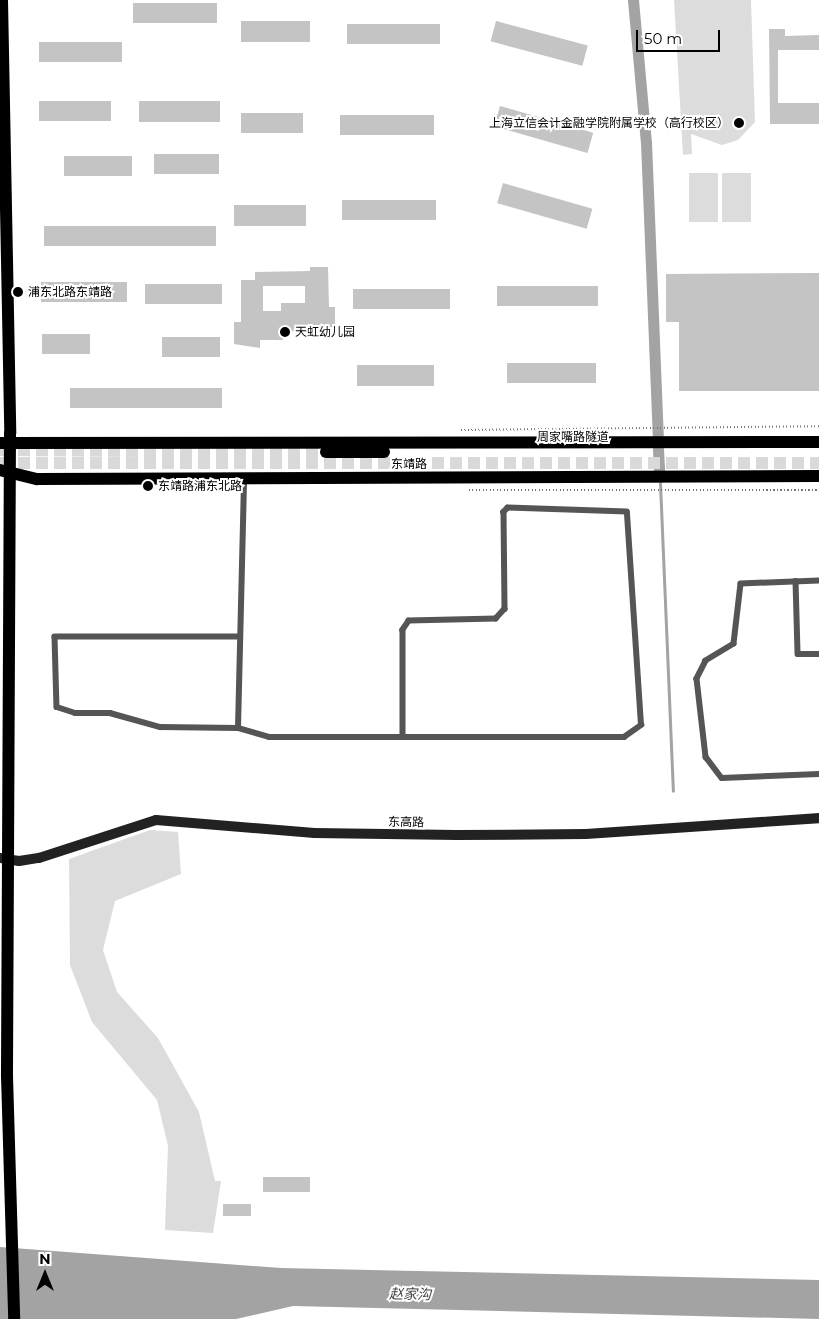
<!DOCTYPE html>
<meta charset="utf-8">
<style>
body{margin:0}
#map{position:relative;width:819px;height:1319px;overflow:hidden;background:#fff;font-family:Montserrat,"Noto Sans SC",sans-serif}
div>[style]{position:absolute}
.green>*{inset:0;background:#dcdcdc;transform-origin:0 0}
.water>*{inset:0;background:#a3a3a3}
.stream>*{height:3px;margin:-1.5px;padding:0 1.5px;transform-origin:1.5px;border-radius:1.5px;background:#a3a3a3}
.canal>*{height:11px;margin:-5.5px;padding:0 5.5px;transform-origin:5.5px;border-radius:5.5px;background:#a3a3a3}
.building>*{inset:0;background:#c4c4c4;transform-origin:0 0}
.primary-tunnel>*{height:12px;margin-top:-6px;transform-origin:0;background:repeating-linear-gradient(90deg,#d9d9d9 0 12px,transparent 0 18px)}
.path>*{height:2px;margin-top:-1px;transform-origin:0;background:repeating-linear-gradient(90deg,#777 0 1px,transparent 0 3.5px)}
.lane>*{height:5.5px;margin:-2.75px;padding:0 2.75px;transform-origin:2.75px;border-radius:2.75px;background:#555}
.secondary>*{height:10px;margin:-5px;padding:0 5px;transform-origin:5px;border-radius:5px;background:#222}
.primary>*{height:12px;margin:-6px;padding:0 6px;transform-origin:6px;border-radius:6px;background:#000}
.dots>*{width:14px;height:14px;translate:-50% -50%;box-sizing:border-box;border:2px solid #fff;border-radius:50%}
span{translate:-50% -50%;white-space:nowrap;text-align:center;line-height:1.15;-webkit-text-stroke:4px #fff;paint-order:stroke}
.poi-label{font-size:12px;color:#000}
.right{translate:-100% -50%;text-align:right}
.left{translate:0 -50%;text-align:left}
.street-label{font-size:12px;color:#000}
.water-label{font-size:14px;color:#444;font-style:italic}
.north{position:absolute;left:20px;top:1249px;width:50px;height:50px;-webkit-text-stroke:4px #fff;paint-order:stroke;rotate:0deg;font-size:14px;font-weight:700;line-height:20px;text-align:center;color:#000}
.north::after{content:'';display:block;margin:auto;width:18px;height:22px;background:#000;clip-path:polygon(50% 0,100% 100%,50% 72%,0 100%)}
.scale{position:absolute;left:636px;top:30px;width:84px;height:22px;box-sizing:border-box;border:2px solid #000;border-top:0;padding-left:6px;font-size:15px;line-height:18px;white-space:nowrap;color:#000;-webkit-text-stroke:4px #fff;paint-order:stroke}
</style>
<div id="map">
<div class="green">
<div style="clip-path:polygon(674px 0,751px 0,755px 122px,738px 140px,722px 145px,691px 134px,692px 154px,683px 155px)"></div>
<div style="left:689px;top:173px;width:29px;height:49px"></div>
<div style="left:722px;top:173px;width:29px;height:49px"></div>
<div style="clip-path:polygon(150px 830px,178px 832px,181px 874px,115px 901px,103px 950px,117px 992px,158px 1038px,199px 1112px,215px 1181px,221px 1181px,213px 1233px,165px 1230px,168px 1146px,157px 1100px,92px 1022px,70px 965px,69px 859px)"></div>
</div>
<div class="water">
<div style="clip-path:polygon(0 1247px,281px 1268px,819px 1280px,819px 1319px,293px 1306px,236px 1319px,0 1319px)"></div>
</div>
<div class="stream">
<div style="left:660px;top:483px;width:308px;rotate:87.6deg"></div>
</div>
<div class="canal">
<div style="left:633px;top:0;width:143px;rotate:84.8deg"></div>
<div style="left:646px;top:142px;width:294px;rotate:87.7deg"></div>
<div style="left:658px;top:449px;width:21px;rotate:87deg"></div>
</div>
<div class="building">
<div style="left:133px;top:3px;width:84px;height:20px"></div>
<div style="left:241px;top:21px;width:69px;height:21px"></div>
<div style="left:496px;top:21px;width:95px;height:21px;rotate:15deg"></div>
<div style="left:347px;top:24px;width:93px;height:20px"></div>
<div style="clip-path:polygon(769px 29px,785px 29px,785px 36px,819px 35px,819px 50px,778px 50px,778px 103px,819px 103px,819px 124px,770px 124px)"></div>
<div style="left:39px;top:42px;width:83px;height:20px"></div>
<div style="left:39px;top:101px;width:72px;height:20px"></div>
<div style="left:220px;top:101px;width:21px;height:81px;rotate:90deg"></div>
<div style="left:500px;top:106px;width:97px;height:21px;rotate:16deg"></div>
<div style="left:241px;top:113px;width:62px;height:20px"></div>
<div style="left:340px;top:115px;width:94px;height:20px"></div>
<div style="left:154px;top:154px;width:65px;height:20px"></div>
<div style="left:64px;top:156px;width:68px;height:20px"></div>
<div style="left:503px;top:183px;width:93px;height:21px;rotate:16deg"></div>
<div style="left:342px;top:200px;width:94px;height:20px"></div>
<div style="left:306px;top:205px;width:21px;height:72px;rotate:90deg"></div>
<div style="left:216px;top:226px;width:20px;height:172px;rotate:90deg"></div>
<div style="clip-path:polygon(evenodd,310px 267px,328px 267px,329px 307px,335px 307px,335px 328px,283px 332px,283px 340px,260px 340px,260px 348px,234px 344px,234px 322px,241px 322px,241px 280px,255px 280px,255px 272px,310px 271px,310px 267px,263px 286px,305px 286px,305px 303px,281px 303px,281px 311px,263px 311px,263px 286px)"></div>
<div style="clip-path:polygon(819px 273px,819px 391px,679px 391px,679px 322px,666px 322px,666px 274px)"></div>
<div style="left:41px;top:282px;width:86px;height:20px"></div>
<div style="left:145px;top:284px;width:77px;height:20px"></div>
<div style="left:497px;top:286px;width:101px;height:20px"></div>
<div style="left:353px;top:289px;width:97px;height:20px"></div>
<div style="left:42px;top:334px;width:48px;height:20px"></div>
<div style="left:162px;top:337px;width:58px;height:20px"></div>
<div style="left:596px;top:363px;width:20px;height:89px;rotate:90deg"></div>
<div style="left:434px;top:365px;width:21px;height:77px;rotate:90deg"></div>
<div style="left:70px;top:388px;width:152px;height:20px"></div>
<div style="left:263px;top:1177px;width:47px;height:15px"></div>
<div style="left:223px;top:1204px;width:28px;height:12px"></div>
</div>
<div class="primary-tunnel">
<div style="left:0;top:450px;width:326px;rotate:0.4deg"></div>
<div style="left:0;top:463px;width:819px"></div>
</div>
<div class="path">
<div style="left:461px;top:430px;width:358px;rotate:-0.6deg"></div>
<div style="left:469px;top:490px;width:350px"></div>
</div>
<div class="lane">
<div style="left:796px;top:581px;width:73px;rotate:88.4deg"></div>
<div style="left:798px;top:654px;width:21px"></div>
<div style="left:819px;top:581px;width:78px;rotate:177.8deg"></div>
<div style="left:741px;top:584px;width:60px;rotate:96.7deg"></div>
<div style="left:734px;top:644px;width:33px;rotate:149deg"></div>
<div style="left:706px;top:661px;width:20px;rotate:117deg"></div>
<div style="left:697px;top:679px;width:79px;rotate:83.4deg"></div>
<div style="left:706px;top:757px;width:26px;rotate:53deg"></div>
<div style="left:722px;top:778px;width:97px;rotate:-2.4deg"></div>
<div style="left:240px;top:637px;width:185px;rotate:180deg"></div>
<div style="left:55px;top:637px;width:70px;rotate:88.4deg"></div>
<div style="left:57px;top:707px;width:19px;rotate:18deg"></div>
<div style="left:75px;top:713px;width:35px"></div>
<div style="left:110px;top:713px;width:52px;rotate:15.6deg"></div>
<div style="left:160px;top:727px;width:78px;rotate:0.7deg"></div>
<div style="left:238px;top:728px;width:32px;rotate:16deg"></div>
<div style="left:269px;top:737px;width:355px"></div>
<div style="left:624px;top:737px;width:21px;rotate:-35deg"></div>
<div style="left:641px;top:725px;width:213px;rotate:-93.8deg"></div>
<div style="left:627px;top:512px;width:119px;rotate:-178.1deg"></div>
<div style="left:508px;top:508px;width:6px;rotate:135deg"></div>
<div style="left:504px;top:512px;width:97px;rotate:89.4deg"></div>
<div style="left:505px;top:609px;width:13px;rotate:132deg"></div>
<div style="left:496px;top:619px;width:87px;rotate:178.7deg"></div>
<div style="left:409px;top:621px;width:11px;rotate:124deg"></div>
<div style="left:403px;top:630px;width:107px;rotate:90deg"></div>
<div style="left:238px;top:728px;width:250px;rotate:-88.6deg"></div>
</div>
<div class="secondary">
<div style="left:0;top:858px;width:19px;rotate:9deg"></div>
<div style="left:19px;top:861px;width:20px;rotate:-9deg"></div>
<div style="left:39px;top:858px;width:123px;rotate:-18deg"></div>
<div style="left:156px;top:820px;width:159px;rotate:4.7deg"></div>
<div style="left:314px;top:833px;width:143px;rotate:0.8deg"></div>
<div style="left:457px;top:835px;width:129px;rotate:-0.4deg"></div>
<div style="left:586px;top:834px;width:234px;rotate:-3.9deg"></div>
</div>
<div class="primary">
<div style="left:2px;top:0;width:433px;rotate:88.9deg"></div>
<div style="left:10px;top:433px;width:643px;rotate:90.27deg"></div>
<div style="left:7px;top:1076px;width:243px;rotate:88.3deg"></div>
<div style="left:0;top:443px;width:819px;rotate:-0.07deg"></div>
<div style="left:326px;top:452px;width:58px"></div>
<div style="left:0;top:470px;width:38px;rotate:14deg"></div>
<div style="left:37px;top:479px;width:782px;rotate:-0.22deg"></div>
</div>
<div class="dots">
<div style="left:739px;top:123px;background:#000"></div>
<div style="left:18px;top:292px;background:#000"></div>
<div style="left:285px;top:332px;background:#000"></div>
<div style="left:148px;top:486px;background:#000"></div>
</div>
<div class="poi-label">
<span class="right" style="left:729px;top:123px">上海立信会计金融学院附属学校（高行校区）</span>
<span class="left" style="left:28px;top:292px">浦东北路东靖路</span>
<span class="left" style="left:295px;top:332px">天虹幼儿园</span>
<span class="left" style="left:158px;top:486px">东靖路浦东北路</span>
</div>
<div class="street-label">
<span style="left:573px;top:437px">周家嘴路隧道</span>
<span style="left:409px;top:464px">东靖路</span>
<span style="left:406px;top:822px;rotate:1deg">东高路</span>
</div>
<div class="water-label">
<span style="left:410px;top:1294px;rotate:1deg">赵家沟</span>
</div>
<div class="north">N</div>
<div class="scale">50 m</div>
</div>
